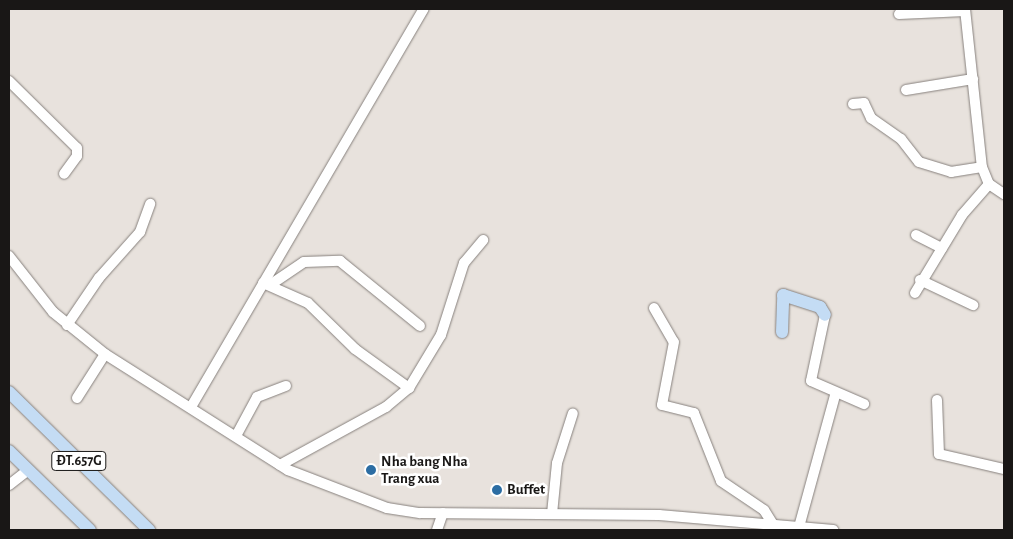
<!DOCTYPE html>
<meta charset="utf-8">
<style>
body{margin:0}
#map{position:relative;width:1013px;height:539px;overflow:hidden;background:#e8e2dd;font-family:"Alegreya Sans",sans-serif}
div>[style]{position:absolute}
.roads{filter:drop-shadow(0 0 1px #87817d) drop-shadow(0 0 1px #87817d)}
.minor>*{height:10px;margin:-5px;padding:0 5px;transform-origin:5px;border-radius:5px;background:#fff}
.major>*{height:12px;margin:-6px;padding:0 6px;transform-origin:6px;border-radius:6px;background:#c4dcf4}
.dots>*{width:14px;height:14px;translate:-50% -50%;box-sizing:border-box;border:2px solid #fff;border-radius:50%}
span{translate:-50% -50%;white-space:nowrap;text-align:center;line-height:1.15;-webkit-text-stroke:5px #fff;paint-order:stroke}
.shield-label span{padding:1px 4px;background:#fff;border:1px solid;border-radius:4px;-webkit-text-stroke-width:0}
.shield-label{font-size:14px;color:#191716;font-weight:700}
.poi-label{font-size:15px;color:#191716;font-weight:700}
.left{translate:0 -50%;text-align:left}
.frame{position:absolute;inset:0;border:10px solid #191716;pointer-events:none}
</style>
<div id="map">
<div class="roads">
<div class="minor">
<div style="left:965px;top:9px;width:159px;rotate:83.9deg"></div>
<div style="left:982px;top:167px;width:18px;rotate:68deg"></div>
<div style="left:989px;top:184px;width:18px;rotate:34deg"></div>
<div style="left:899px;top:14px;width:66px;rotate:-2.6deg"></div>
<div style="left:9px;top:81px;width:95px;rotate:44.6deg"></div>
<div style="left:77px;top:148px;width:8px;rotate:90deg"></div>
<div style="left:77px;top:156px;width:22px;rotate:126deg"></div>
<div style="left:906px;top:90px;width:68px;rotate:-9.3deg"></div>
<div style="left:853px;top:104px;width:11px;rotate:-5deg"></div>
<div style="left:864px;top:103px;width:17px;rotate:65deg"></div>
<div style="left:871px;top:118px;width:37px;rotate:35deg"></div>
<div style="left:901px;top:139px;width:29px;rotate:52deg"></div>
<div style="left:919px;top:162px;width:34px;rotate:17deg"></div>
<div style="left:951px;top:172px;width:31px;rotate:-9deg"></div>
<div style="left:916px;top:235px;width:29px;rotate:27deg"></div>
<div style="left:9px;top:256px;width:71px;rotate:51.8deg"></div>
<div style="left:53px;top:312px;width:67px;rotate:38.9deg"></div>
<div style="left:105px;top:354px;width:217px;rotate:32.4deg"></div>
<div style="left:288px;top:470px;width:106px;rotate:21deg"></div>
<div style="left:387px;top:508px;width:33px;rotate:9deg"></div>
<div style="left:420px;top:513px;width:239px;rotate:0.5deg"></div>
<div style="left:659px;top:515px;width:175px;rotate:4.9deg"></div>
<div style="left:920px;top:280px;width:59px;rotate:25.3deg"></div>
<div style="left:263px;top:283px;width:49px;rotate:24deg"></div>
<div style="left:308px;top:303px;width:66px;rotate:44.4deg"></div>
<div style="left:355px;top:349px;width:67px;rotate:35.8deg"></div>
<div style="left:270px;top:285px;width:41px;rotate:-34.1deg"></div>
<div style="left:304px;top:262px;width:36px;rotate:-2deg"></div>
<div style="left:340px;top:261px;width:103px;rotate:39.1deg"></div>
<div style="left:915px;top:293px;width:91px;rotate:-58.9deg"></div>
<div style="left:962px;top:215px;width:41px;rotate:-48.9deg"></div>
<div style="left:654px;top:308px;width:39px;rotate:60deg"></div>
<div style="left:674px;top:342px;width:64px;rotate:100.8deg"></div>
<div style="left:662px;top:405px;width:33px;rotate:14deg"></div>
<div style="left:694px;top:413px;width:73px;rotate:68.3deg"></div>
<div style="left:721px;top:481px;width:52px;rotate:34deg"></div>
<div style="left:764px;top:510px;width:22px;rotate:58deg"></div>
<div style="left:825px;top:315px;width:67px;rotate:102deg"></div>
<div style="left:811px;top:381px;width:58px;rotate:23.5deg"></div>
<div style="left:67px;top:325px;width:57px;rotate:-55.8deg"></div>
<div style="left:99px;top:278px;width:62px;rotate:-48.3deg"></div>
<div style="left:140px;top:232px;width:30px;rotate:-70deg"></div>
<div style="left:77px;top:398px;width:52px;rotate:-57.5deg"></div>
<div style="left:937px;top:400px;width:54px;rotate:87.9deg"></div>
<div style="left:939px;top:454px;width:67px;rotate:13deg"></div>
<div style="left:191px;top:407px;width:461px;rotate:-59.7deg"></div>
<div style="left:236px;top:436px;width:44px;rotate:-61.7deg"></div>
<div style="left:257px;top:397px;width:31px;rotate:-21deg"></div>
<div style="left:280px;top:465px;width:121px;rotate:-28.7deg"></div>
<div style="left:386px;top:407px;width:30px;rotate:-40deg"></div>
<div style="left:409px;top:388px;width:62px;rotate:-58.9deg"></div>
<div style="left:441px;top:335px;width:76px;rotate:-72.3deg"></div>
<div style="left:464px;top:263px;width:30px;rotate:-50deg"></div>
<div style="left:9px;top:485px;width:24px;rotate:-38deg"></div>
<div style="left:552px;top:514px;width:51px;rotate:-84.4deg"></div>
<div style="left:557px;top:463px;width:52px;rotate:-72.3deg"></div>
<div style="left:799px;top:527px;width:137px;rotate:-74.7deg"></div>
<div style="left:437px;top:530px;width:18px;rotate:-71deg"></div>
</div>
<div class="major">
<div style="left:782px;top:332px;width:37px;rotate:-88deg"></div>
<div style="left:783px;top:295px;width:39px;rotate:18deg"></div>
<div style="left:820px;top:307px;width:9px;rotate:58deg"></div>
<div style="left:9px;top:392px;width:197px;rotate:44.6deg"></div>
<div style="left:9px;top:451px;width:113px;rotate:44.3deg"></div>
</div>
</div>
<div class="dots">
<div style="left:371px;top:470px;background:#2c6da3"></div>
<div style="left:497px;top:490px;background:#2c6da3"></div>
</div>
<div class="shield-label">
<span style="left:79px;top:461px">ĐT.657G</span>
</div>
<div class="poi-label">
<span class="left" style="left:381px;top:470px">Nha bang Nha<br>Trang xua</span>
<span class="left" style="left:507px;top:490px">Buffet</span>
</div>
<div class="frame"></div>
</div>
